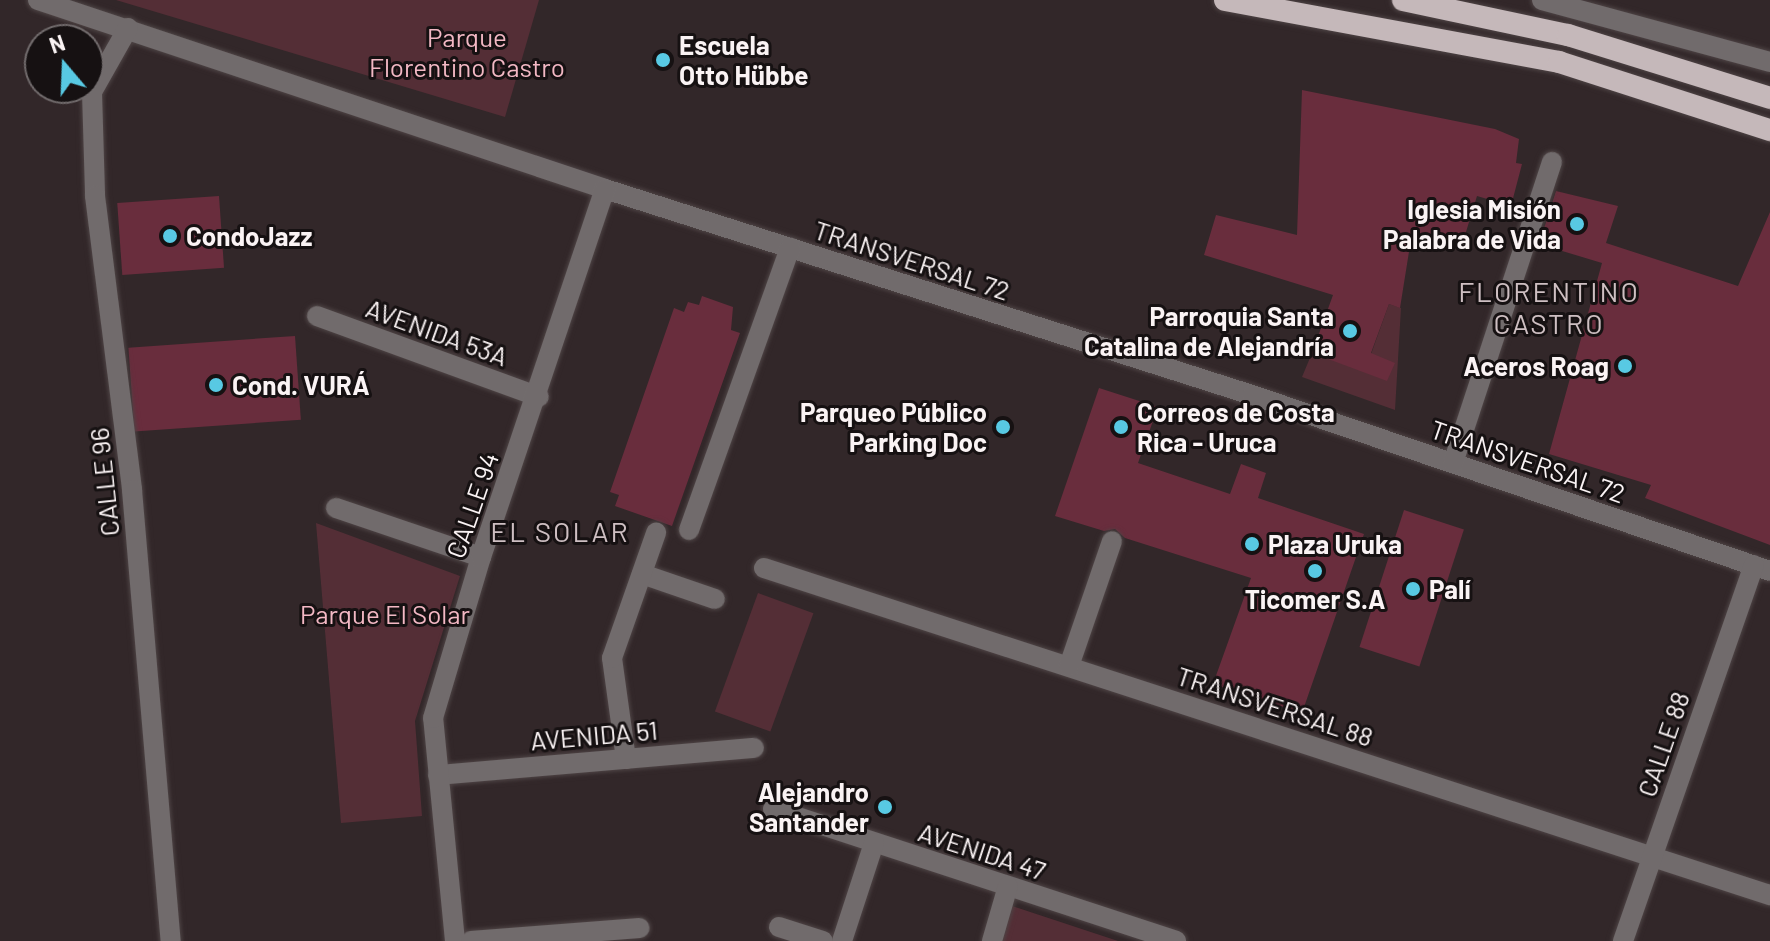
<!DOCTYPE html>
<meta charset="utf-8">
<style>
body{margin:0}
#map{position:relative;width:1770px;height:941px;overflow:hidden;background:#322729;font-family:Barlow,sans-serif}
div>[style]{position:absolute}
.green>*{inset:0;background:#542e36;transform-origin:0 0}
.building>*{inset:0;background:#692d3d;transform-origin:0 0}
.roads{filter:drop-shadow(0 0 2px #4e4445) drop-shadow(0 0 2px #4e4445)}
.minor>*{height:20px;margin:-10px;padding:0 10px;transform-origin:10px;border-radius:10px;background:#716b6c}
.trunk>*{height:22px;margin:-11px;padding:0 11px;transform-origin:11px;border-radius:11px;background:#c5b8ba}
.dots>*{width:22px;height:22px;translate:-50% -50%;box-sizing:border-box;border:4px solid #161112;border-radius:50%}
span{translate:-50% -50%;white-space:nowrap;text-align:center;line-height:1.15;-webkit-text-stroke:6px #161112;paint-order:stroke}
.park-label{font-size:26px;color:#f3b8c4}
.poi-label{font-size:26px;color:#faf3f4;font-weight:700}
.left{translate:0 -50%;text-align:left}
.right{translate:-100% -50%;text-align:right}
.street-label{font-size:26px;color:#faf3f4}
.neighbourhood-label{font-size:28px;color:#cebfc2;letter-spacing:2px}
.north{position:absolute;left:24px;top:24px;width:80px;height:80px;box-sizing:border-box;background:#161112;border:2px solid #716b6c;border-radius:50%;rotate:341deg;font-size:22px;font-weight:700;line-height:32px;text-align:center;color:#faf3f4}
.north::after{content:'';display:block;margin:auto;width:28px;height:36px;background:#58c9e3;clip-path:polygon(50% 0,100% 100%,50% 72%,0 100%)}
</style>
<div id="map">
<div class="green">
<div style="clip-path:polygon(116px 0,539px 0,505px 117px)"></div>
<div style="clip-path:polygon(1389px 304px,1401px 308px,1395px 410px,1302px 377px,1312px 353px,1365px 371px)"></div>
<div style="clip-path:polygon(316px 523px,460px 576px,415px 721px,422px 816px,341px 823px)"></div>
<div style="left:758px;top:593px;width:59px;height:126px;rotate:20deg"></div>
<div style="clip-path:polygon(1012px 906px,1118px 941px,1000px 941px)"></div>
</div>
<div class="building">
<div style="clip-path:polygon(1302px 90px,1495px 129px,1519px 139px,1516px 163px,1522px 164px,1511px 206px,1477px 196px,1462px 245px,1412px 233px,1400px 308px,1389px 304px,1371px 353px,1395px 363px,1387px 381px,1312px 353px,1333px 295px,1204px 255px,1216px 215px,1297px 235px)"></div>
<div style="clip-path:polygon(1556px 191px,1618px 206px,1606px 243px,1738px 286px,1770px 212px,1770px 545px,1645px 498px,1651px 485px,1549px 454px,1602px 263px,1539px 244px)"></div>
<div style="left:219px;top:196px;width:72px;height:102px;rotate:86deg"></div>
<div style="clip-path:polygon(702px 296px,733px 307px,731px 330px,740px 333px,672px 526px,615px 506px,619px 495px,610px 492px,674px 308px,684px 312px,688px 302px,699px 305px)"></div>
<div style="left:295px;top:336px;width:84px;height:167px;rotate:86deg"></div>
<div style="clip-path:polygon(1099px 388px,1158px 407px,1138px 463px,1230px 494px,1241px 464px,1266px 473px,1258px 498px,1364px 534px,1302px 713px,1213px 684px,1251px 578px,1125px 538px,1115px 529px,1104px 531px,1055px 516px)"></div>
<div style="left:1404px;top:510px;width:63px;height:144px;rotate:18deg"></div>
</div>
<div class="roads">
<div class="minor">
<div style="left:38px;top:0;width:598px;rotate:18.43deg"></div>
<div style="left:605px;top:189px;width:679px;rotate:17.66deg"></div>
<div style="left:1252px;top:395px;width:547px;rotate:18.77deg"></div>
<div style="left:1542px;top:0;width:236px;rotate:15.2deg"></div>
<div style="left:128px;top:28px;width:73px;rotate:119.4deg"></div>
<div style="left:92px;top:92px;width:104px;rotate:88.3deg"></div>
<div style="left:95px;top:196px;width:296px;rotate:82.8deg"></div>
<div style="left:132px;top:490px;width:453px;rotate:85.1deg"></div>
<div style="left:317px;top:316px;width:236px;rotate:20deg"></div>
<div style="left:1453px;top:463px;width:317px;rotate:-71.8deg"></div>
<div style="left:336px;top:508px;width:153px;rotate:18.7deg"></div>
<div style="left:689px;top:530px;width:300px;rotate:-70.3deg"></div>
<div style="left:764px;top:568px;width:1058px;rotate:18.01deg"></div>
<div style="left:642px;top:574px;width:77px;rotate:18.9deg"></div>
<div style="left:1069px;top:666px;width:132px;rotate:-71deg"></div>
<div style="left:626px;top:759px;width:102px;rotate:-97.9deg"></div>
<div style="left:612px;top:658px;width:133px;rotate:-70.6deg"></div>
<div style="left:438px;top:775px;width:317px;rotate:-4.9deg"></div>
<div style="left:773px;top:809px;width:424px;rotate:18.1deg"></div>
<div style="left:779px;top:927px;width:46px;rotate:17.7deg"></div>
<div style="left:455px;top:941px;width:224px;rotate:-95.6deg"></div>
<div style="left:433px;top:718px;width:168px;rotate:-73.4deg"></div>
<div style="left:481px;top:557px;width:388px;rotate:-71.4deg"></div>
<div style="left:471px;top:941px;width:169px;rotate:-4.4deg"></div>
<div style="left:842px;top:941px;width:103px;rotate:-71.9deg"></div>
<div style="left:992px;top:941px;width:57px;rotate:-73.8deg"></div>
<div style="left:1623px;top:941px;width:398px;rotate:-70.8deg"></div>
</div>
<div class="trunk">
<div style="left:1225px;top:0;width:340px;rotate:10.5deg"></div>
<div style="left:1559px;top:62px;width:222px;rotate:17.9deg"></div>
<div style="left:1403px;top:0;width:169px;rotate:12deg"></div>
<div style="left:1568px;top:35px;width:212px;rotate:17.3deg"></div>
</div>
</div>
<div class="dots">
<div style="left:663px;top:60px;background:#58c9e3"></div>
<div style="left:1577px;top:224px;background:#58c9e3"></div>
<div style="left:170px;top:236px;background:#58c9e3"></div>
<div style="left:1350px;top:331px;background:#58c9e3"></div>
<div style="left:1625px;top:366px;background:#58c9e3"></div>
<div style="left:216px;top:385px;background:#58c9e3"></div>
<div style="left:1003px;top:427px;background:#58c9e3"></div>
<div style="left:1121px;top:427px;background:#58c9e3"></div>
<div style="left:1252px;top:544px;background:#58c9e3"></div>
<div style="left:1315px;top:571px;background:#58c9e3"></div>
<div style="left:1413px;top:589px;background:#58c9e3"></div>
<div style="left:885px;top:807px;background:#58c9e3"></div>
</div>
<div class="park-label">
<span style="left:467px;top:52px">Parque<br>Florentino Castro</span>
<span style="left:385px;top:614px">Parque El Solar</span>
</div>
<div class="poi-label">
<span class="left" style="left:679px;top:60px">Escuela<br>Otto Hübbe</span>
<span class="right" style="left:1561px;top:224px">Iglesia Misión<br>Palabra de Vida</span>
<span class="left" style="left:186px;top:236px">CondoJazz</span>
<span class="right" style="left:1334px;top:331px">Parroquia Santa<br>Catalina de Alejandría</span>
<span class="right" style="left:1609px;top:366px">Aceros Roag</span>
<span class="left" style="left:232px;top:385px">Cond. VURÁ</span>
<span class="right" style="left:987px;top:427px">Parqueo Público<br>Parking Doc</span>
<span class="left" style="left:1137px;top:427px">Correos de Costa<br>Rica - Uruca</span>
<span class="left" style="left:1268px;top:544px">Plaza Uruka</span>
<span class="left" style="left:1429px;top:589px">Palí</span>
<span style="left:1315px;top:599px">Ticomer S.A</span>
<span class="right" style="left:869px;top:807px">Alejandro<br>Santander</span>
</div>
<div class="street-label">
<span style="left:912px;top:260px;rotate:18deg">TRANSVERSAL 72</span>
<span style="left:437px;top:332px;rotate:20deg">AVENIDA 53A</span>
<span style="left:1528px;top:461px;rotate:19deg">TRANSVERSAL 72</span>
<span style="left:104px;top:482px;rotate:-96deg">CALLE 96</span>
<span style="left:472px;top:505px;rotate:-71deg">CALLE 94</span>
<span style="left:1275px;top:706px;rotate:18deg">TRANSVERSAL 88</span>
<span style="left:594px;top:735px;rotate:-5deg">AVENIDA 51</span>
<span style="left:1663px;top:744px;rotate:-71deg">CALLE 88</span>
<span style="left:982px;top:851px;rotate:18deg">AVENIDA 47</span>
</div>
<div class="neighbourhood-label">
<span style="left:1549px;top:307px">FLORENTINO<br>CASTRO</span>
<span style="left:560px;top:531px">EL SOLAR</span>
</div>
<div class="north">N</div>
</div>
